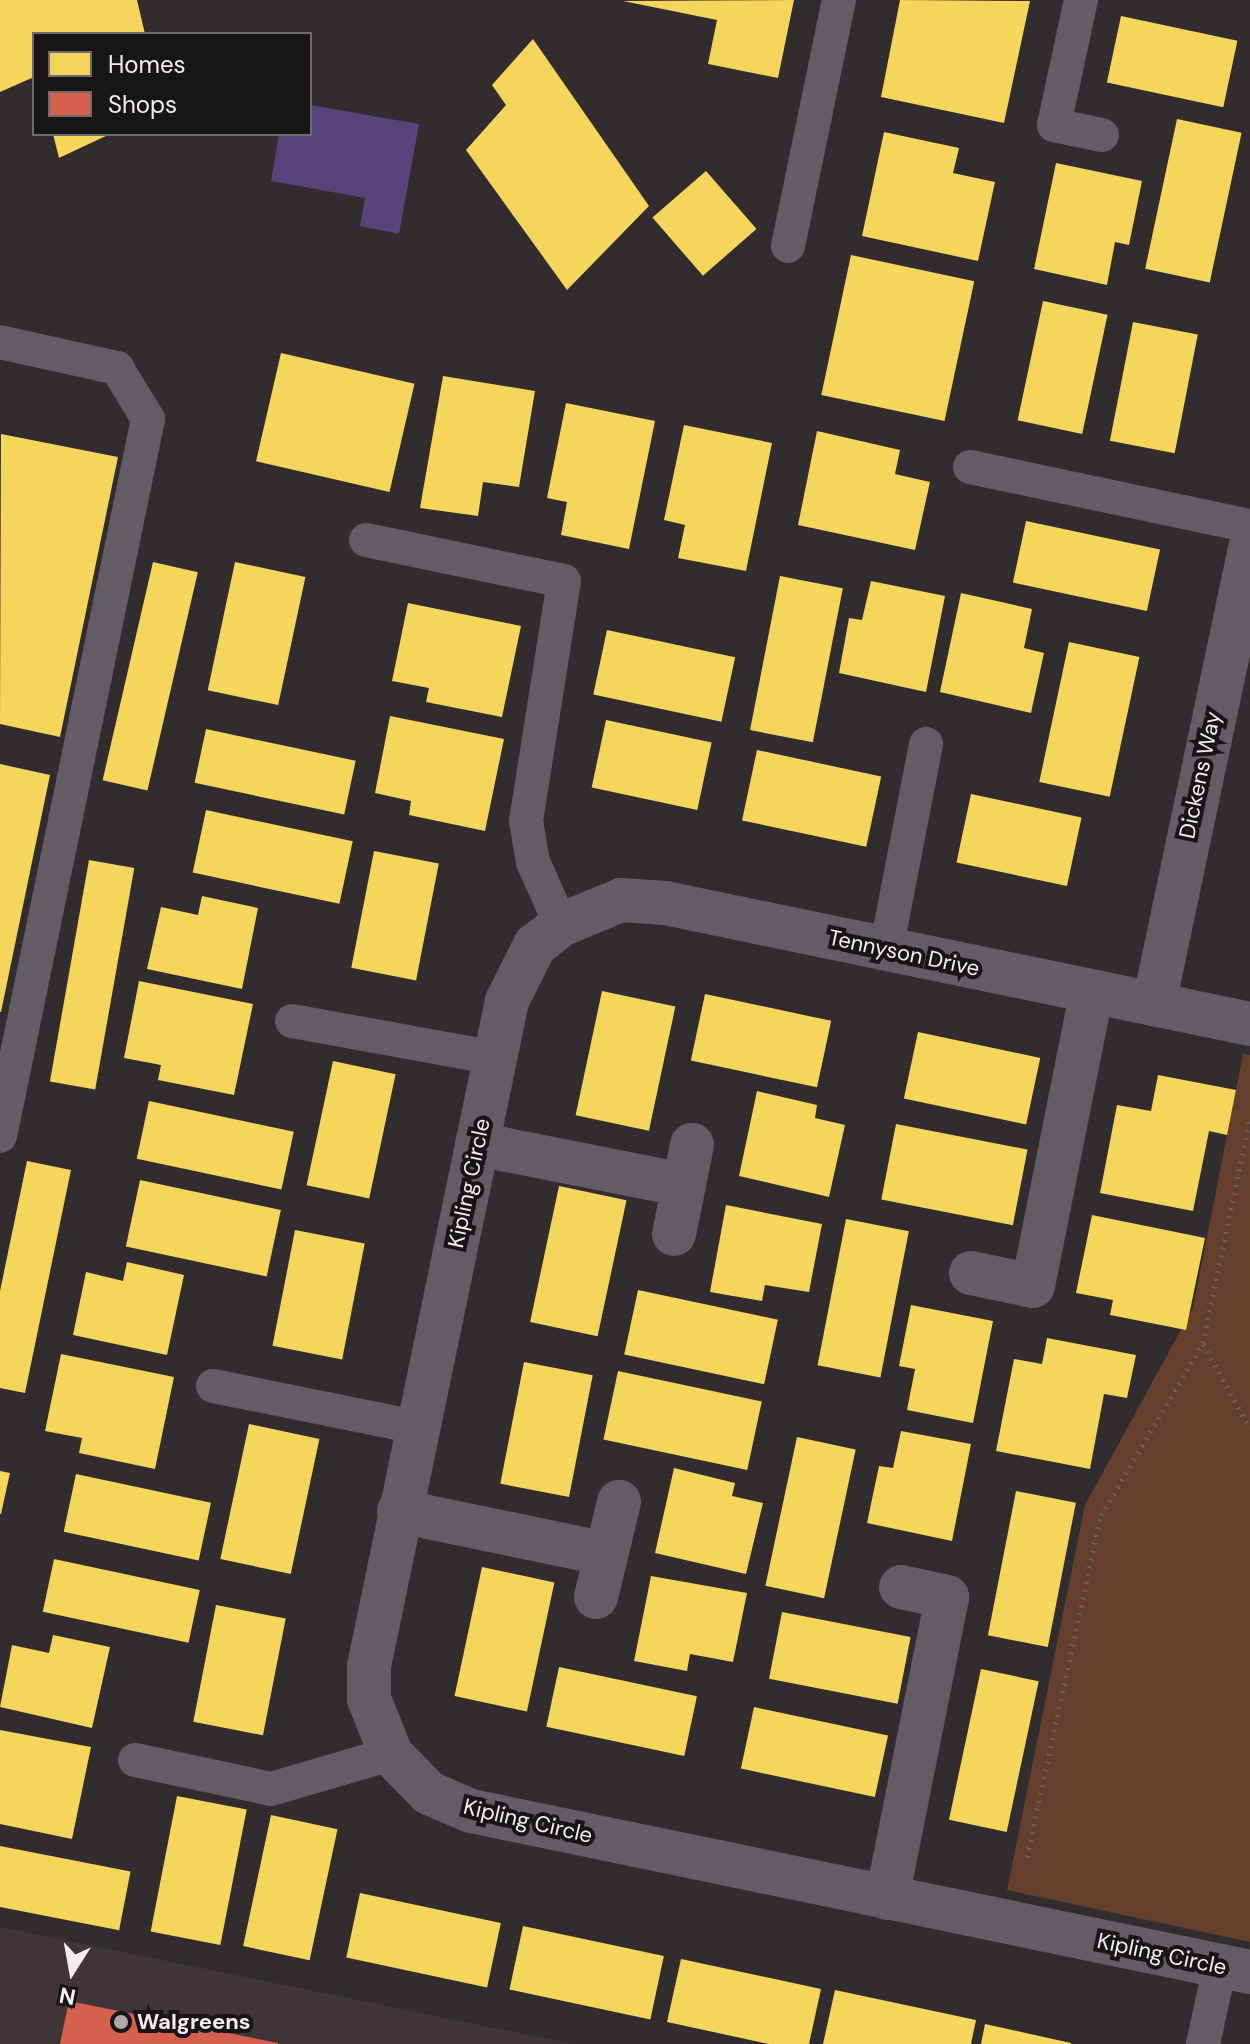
<!DOCTYPE html>
<style>
body{margin:0}
#map{position:relative;width:1250px;height:2044px;overflow:hidden;background:#312c2e;font-family:"DM Sans",sans-serif}
div>[style]{position:absolute}
.built>*{inset:0;background:#403439}
.green>*{inset:0;background:#653e2d}
.water>*{inset:0;background:#58437a}
.homes>*{inset:0;background:#f6d55c;transform-origin:0 0}
.shops>*{inset:0;background:#d6604d}
.path>*{height:5px;margin-top:-2.5px;transform-origin:0;background:repeating-linear-gradient(90deg,#635e63 0 2px,transparent 0 8px)}
.service>*{height:34px;margin:-17px;padding:0 17px;transform-origin:17px;border-radius:17px;background:#645c64}
.minor>*{height:44px;margin:-22px;padding:0 22px;transform-origin:22px;border-radius:22px;background:#645c64}
.dots>*{width:22px;height:22px;translate:-50% -50%;box-sizing:border-box;border:4px solid #181516;border-radius:50%}
span{translate:-50% -50%;white-space:nowrap;text-align:center;line-height:1.15;-webkit-text-stroke:8px #181516;paint-order:stroke}
.street-label{font-size:22px;color:#f2eeef}
.poi-label{font-size:22px;color:#f2eeef;font-weight:700}
.left{translate:0 -50%;text-align:left}
.legend{position:absolute;left:32px;top:32px;width:280px;height:104px;box-sizing:border-box;background:#181516;border:2px solid #6f6c6d;margin:0;padding:10px 14px;list-style:none;font-size:24px;color:#f2eeef}
.legend li{display:flex;align-items:center;gap:16px;height:40px}
.legend b{width:40px;border:2px solid #6f6c6d}
.north{position:absolute;left:32px;top:1932px;width:80px;height:80px;-webkit-text-stroke:6px #181516;paint-order:stroke;rotate:191deg;font-size:22px;font-weight:700;line-height:32px;text-align:center;color:#f2eeef}
.north::after{content:'';display:block;margin:auto;width:28px;height:36px;background:#f2eeef;clip-path:polygon(50% 0,100% 100%,50% 72%,0 100%)}
</style>
<div id="map">
<div class="built">
<div style="clip-path:polygon(0 1927px,573px 2044px,0 2044px)"></div>
</div>
<div class="green">
<div style="clip-path:polygon(1243px 1054px,1250px 1055px,1250px 1942px,1007px 1890px,1085px 1505px,1193px 1308px)"></div>
</div>
<div class="water">
<div style="clip-path:polygon(310px 105px,419px 124px,399px 234px,360px 226px,365px 198px,271px 181px,279px 134px,310px 134px)"></div>
</div>
<div class="homes">
<div style="clip-path:polygon(0 0,137px 0,145px 34px,34px 34px,34px 77px,0 92px)"></div>
<div style="clip-path:polygon(794px 0,778px 78px,708px 64px,717px 20px,623px 1px)"></div>
<div style="clip-path:polygon(900px 0,1030px 1px,1004px 123px,881px 97px)"></div>
<div style="left:1121px;top:16px;width:119px;height:68px;rotate:12deg"></div>
<div style="clip-path:polygon(533px 39px,649px 206px,567px 290px,466px 150px,506px 105px,492px 85px)"></div>
<div style="left:1177px;top:119px;width:66px;height:153px;rotate:12deg"></div>
<div style="clip-path:polygon(884px 132px,959px 148px,953px 173px,995px 182px,978px 261px,862px 236px)"></div>
<div style="clip-path:polygon(53px 134px,110px 134px,59px 158px)"></div>
<div style="clip-path:polygon(1056px 163px,1142px 181px,1129px 245px,1115px 242px,1107px 285px,1034px 269px)"></div>
<div style="left:706px;top:171px;width:77px;height:71px;rotate:49deg"></div>
<div style="left:851px;top:255px;width:126px;height:143px;rotate:12deg"></div>
<div style="left:1043px;top:301px;width:66px;height:122px;rotate:12deg"></div>
<div style="left:1133px;top:322px;width:66px;height:121px;rotate:11deg"></div>
<div style="left:281px;top:353px;width:137px;height:111px;rotate:13deg"></div>
<div style="clip-path:polygon(443px 376px,535px 391px,519px 487px,483px 482px,478px 516px,420px 508px)"></div>
<div style="clip-path:polygon(566px 403px,655px 421px,629px 549px,561px 535px,567px 502px,547px 498px)"></div>
<div style="clip-path:polygon(684px 425px,772px 443px,746px 571px,678px 558px,685px 525px,664px 520px)"></div>
<div style="clip-path:polygon(817px 431px,900px 450px,895px 474px,930px 482px,915px 550px,798px 525px)"></div>
<div style="clip-path:polygon(1px 434px,118px 457px,60px 737px,0 724px)"></div>
<div style="left:1026px;top:521px;width:137px;height:63px;rotate:12deg"></div>
<div style="left:153px;top:562px;width:46px;height:224px;rotate:13deg"></div>
<div style="left:235px;top:562px;width:72px;height:131px;rotate:12deg"></div>
<div style="left:780px;top:576px;width:64px;height:157px;rotate:11deg"></div>
<div style="clip-path:polygon(871px 581px,945px 596px,926px 692px,839px 673px,849px 618px,862px 620px)"></div>
<div style="clip-path:polygon(961px 593px,1032px 609px,1024px 648px,1044px 653px,1031px 713px,940px 692px)"></div>
<div style="clip-path:polygon(408px 603px,521px 626px,502px 717px,426px 702px,429px 688px,392px 681px)"></div>
<div style="left:607px;top:630px;width:131px;height:66px;rotate:12deg"></div>
<div style="left:1069px;top:642px;width:72px;height:143px;rotate:12deg"></div>
<div style="clip-path:polygon(390px 716px,504px 739px,485px 831px,409px 815px,411px 801px,375px 793px)"></div>
<div style="left:606px;top:720px;width:108px;height:69px;rotate:12deg"></div>
<div style="left:206px;top:729px;width:153px;height:55px;rotate:12deg"></div>
<div style="left:757px;top:750px;width:127px;height:72px;rotate:12deg"></div>
<div style="clip-path:polygon(0 764px,50px 775px,1px 1012px,0 1012px)"></div>
<div style="left:971px;top:794px;width:113px;height:70px;rotate:12deg"></div>
<div style="left:206px;top:810px;width:150px;height:64px;rotate:12deg"></div>
<div style="left:374px;top:851px;width:66px;height:119px;rotate:11deg"></div>
<div style="left:89px;top:860px;width:46px;height:225px;rotate:10deg"></div>
<div style="clip-path:polygon(202px 896px,258px 908px,242px 989px,147px 969px,161px 907px,198px 915px)"></div>
<div style="clip-path:polygon(139px 981px,253px 1004px,234px 1095px,158px 1080px,161px 1065px,124px 1058px)"></div>
<div style="left:602px;top:991px;width:75px;height:127px;rotate:12deg"></div>
<div style="left:705px;top:994px;width:129px;height:68px;rotate:12deg"></div>
<div style="left:918px;top:1032px;width:125px;height:68px;rotate:12deg"></div>
<div style="left:333px;top:1061px;width:64px;height:127px;rotate:12deg"></div>
<div style="clip-path:polygon(1158px 1075px,1236px 1090px,1227px 1135px,1209px 1131px,1193px 1211px,1100px 1193px,1117px 1105px,1151px 1111px)"></div>
<div style="clip-path:polygon(757px 1091px,817px 1105px,815px 1118px,845px 1125px,829px 1197px,739px 1176px)"></div>
<div style="left:149px;top:1101px;width:148px;height:59px;rotate:12deg"></div>
<div style="left:896px;top:1124px;width:134px;height:77px;rotate:11deg"></div>
<div style="clip-path:polygon(27px 1161px,71px 1170px,25px 1393px,0 1388px,0 1291px)"></div>
<div style="left:140px;top:1180px;width:144px;height:68px;rotate:12deg"></div>
<div style="left:559px;top:1186px;width:69px;height:139px;rotate:12deg"></div>
<div style="clip-path:polygon(726px 1205px,822px 1224px,809px 1292px,765px 1285px,762px 1301px,710px 1292px)"></div>
<div style="clip-path:polygon(1092px 1215px,1205px 1238px,1186px 1330px,1110px 1315px,1113px 1300px,1076px 1293px)"></div>
<div style="left:846px;top:1219px;width:64px;height:149px;rotate:11deg"></div>
<div style="left:295px;top:1230px;width:71px;height:118px;rotate:11deg"></div>
<div style="clip-path:polygon(127px 1262px,184px 1275px,167px 1355px,73px 1335px,86px 1272px,123px 1281px)"></div>
<div style="left:638px;top:1290px;width:143px;height:66px;rotate:12deg"></div>
<div style="clip-path:polygon(911px 1305px,993px 1321px,973px 1423px,907px 1410px,915px 1369px,899px 1366px)"></div>
<div style="clip-path:polygon(1047px 1338px,1136px 1355px,1127px 1398px,1104px 1394px,1090px 1469px,996px 1451px,1014px 1359px,1042px 1364px)"></div>
<div style="clip-path:polygon(61px 1354px,174px 1377px,155px 1469px,79px 1453px,82px 1438px,45px 1431px)"></div>
<div style="left:524px;top:1362px;width:70px;height:124px;rotate:11deg"></div>
<div style="left:618px;top:1371px;width:147px;height:70px;rotate:12deg"></div>
<div style="left:249px;top:1424px;width:72px;height:138px;rotate:12deg"></div>
<div style="clip-path:polygon(901px 1431px,971px 1444px,952px 1541px,867px 1523px,879px 1466px,893px 1468px)"></div>
<div style="left:797px;top:1437px;width:60px;height:152px;rotate:12deg"></div>
<div style="clip-path:polygon(674px 1468px,735px 1483px,732px 1496px,763px 1503px,746px 1574px,655px 1553px)"></div>
<div style="clip-path:polygon(0 1471px,10px 1473px,1px 1514px,0 1514px)"></div>
<div style="left:76px;top:1474px;width:138px;height:59px;rotate:12deg"></div>
<div style="left:1016px;top:1491px;width:61px;height:147px;rotate:11deg"></div>
<div style="left:54px;top:1559px;width:149px;height:54px;rotate:12deg"></div>
<div style="left:482px;top:1567px;width:74px;height:132px;rotate:12deg"></div>
<div style="clip-path:polygon(651px 1576px,747px 1593px,733px 1662px,690px 1654px,687px 1671px,634px 1661px)"></div>
<div style="left:216px;top:1605px;width:71px;height:119px;rotate:11deg"></div>
<div style="left:782px;top:1612px;width:131px;height:68px;rotate:11deg"></div>
<div style="clip-path:polygon(53px 1635px,110px 1647px,92px 1728px,0 1707px,12px 1645px,49px 1653px)"></div>
<div style="left:559px;top:1667px;width:141px;height:61px;rotate:12deg"></div>
<div style="left:981px;top:1669px;width:59px;height:154px;rotate:12deg"></div>
<div style="left:754px;top:1707px;width:137px;height:63px;rotate:12deg"></div>
<div style="clip-path:polygon(0 1730px,91px 1747px,72px 1839px,0 1824px)"></div>
<div style="left:177px;top:1796px;width:71px;height:138px;rotate:11deg"></div>
<div style="left:271px;top:1815px;width:68px;height:134px;rotate:12deg"></div>
<div style="left:0;top:1846px;width:133px;height:60px;rotate:11deg"></div>
<div style="left:360px;top:1893px;width:144px;height:66px;rotate:12deg"></div>
<div style="left:523px;top:1926px;width:144px;height:65px;rotate:12deg"></div>
<div style="clip-path:polygon(681px 1959px,821px 1989px,809px 2044px,769px 2044px,667px 2022px)"></div>
<div style="clip-path:polygon(835px 1990px,976px 2020px,971px 2044px,823px 2044px)"></div>
<div style="clip-path:polygon(985px 2024px,1071px 2043px,1071px 2044px,981px 2044px)"></div>
</div>
<div class="shops">
<div style="clip-path:polygon(69px 2001px,278px 2043px,278px 2044px,60px 2044px)"></div>
</div>
<div class="path">
<div style="left:1203px;top:1344px;width:96px;rotate:60.8deg"></div>
<div style="left:1027px;top:1857px;width:350px;rotate:-77.8deg"></div>
<div style="left:1101px;top:1515px;width:200px;rotate:-59.3deg"></div>
<div style="left:1203px;top:1343px;width:230px;rotate:-78.2deg"></div>
</div>
<div class="service">
<div style="left:1081px;top:0;width:128px;rotate:102.2deg"></div>
<div style="left:1054px;top:125px;width:49px;rotate:11.8deg"></div>
<div style="left:788px;top:246px;width:251px;rotate:-78.3deg"></div>
<div style="left:0;top:342px;width:120px;rotate:12.5deg"></div>
<div style="left:117px;top:368px;width:60px;rotate:58.7deg"></div>
<div style="left:148px;top:419px;width:732px;rotate:101.66deg"></div>
<div style="left:970px;top:467px;width:286px;rotate:11.9deg"></div>
<div style="left:366px;top:540px;width:202px;rotate:11.7deg"></div>
<div style="left:564px;top:581px;width:243px;rotate:99deg"></div>
<div style="left:526px;top:821px;width:42px;rotate:80.3deg"></div>
<div style="left:533px;top:862px;width:69px;rotate:66deg"></div>
<div style="left:886px;top:950px;width:210px;rotate:-79deg"></div>
<div style="left:292px;top:1021px;width:206px;rotate:10.3deg"></div>
<div style="left:213px;top:1386px;width:208px;rotate:11.4deg"></div>
<div style="left:135px;top:1760px;width:139px;rotate:12deg"></div>
<div style="left:271px;top:1789px;width:125px;rotate:-16.3deg"></div>
<div style="left:1203px;top:2044px;width:80px;rotate:-77.7deg"></div>
</div>
<div class="minor">
<div style="left:1154px;top:1004px;width:466px;rotate:-78.1deg"></div>
<div style="left:1250px;top:1024px;width:597px;rotate:-168.31deg"></div>
<div style="left:665px;top:903px;width:44px;rotate:-176.1deg"></div>
<div style="left:621px;top:900px;width:65px;rotate:157.4deg"></div>
<div style="left:561px;top:925px;width:33px;rotate:142deg"></div>
<div style="left:535px;top:945px;width:63px;rotate:116.6deg"></div>
<div style="left:507px;top:1001px;width:679px;rotate:101.72deg"></div>
<div style="left:369px;top:1666px;width:33px;rotate:90deg"></div>
<div style="left:369px;top:1699px;width:59px;rotate:68.2deg"></div>
<div style="left:391px;top:1754px;width:54px;rotate:45.7deg"></div>
<div style="left:429px;top:1793px;width:46px;rotate:23.2deg"></div>
<div style="left:471px;top:1811px;width:795px;rotate:11.68deg"></div>
<div style="left:477px;top:1144px;width:211px;rotate:11.2deg"></div>
<div style="left:674px;top:1234px;width:91px;rotate:-78.6deg"></div>
<div style="left:971px;top:1273px;width:63px;rotate:11.8deg"></div>
<div style="left:1033px;top:1286px;width:300px;rotate:-78.7deg"></div>
<div style="left:399px;top:1511px;width:211px;rotate:11.7deg"></div>
<div style="left:596px;top:1597px;width:98px;rotate:-76.4deg"></div>
<div style="left:887px;top:1898px;width:307px;rotate:-78.7deg"></div>
<div style="left:947px;top:1597px;width:47px;rotate:-167.7deg"></div>
</div>
<div class="dots">
<div style="left:121px;top:2022px;background:#aeaaab"></div>
</div>
<div class="street-label">
<span style="left:1200px;top:775px;rotate:-78deg">Dickens Way</span>
<span style="left:904px;top:953px;rotate:12deg">Tennyson Drive</span>
<span style="left:469px;top:1183px;rotate:-78deg">Kipling Circle</span>
<span style="left:528px;top:1821px;rotate:13deg">Kipling Circle</span>
<span style="left:1162px;top:1954px;rotate:12deg">Kipling Circle</span>
</div>
<div class="poi-label">
<span class="left" style="left:137px;top:2022px">Walgreens</span>
</div>
<ul class="legend">
<li><b style="height:22px;background:#f6d55c"></b>Homes</li>
<li><b style="height:22px;background:#d6604d"></b>Shops</li>
</ul>
<div class="north">N</div>
</div>
